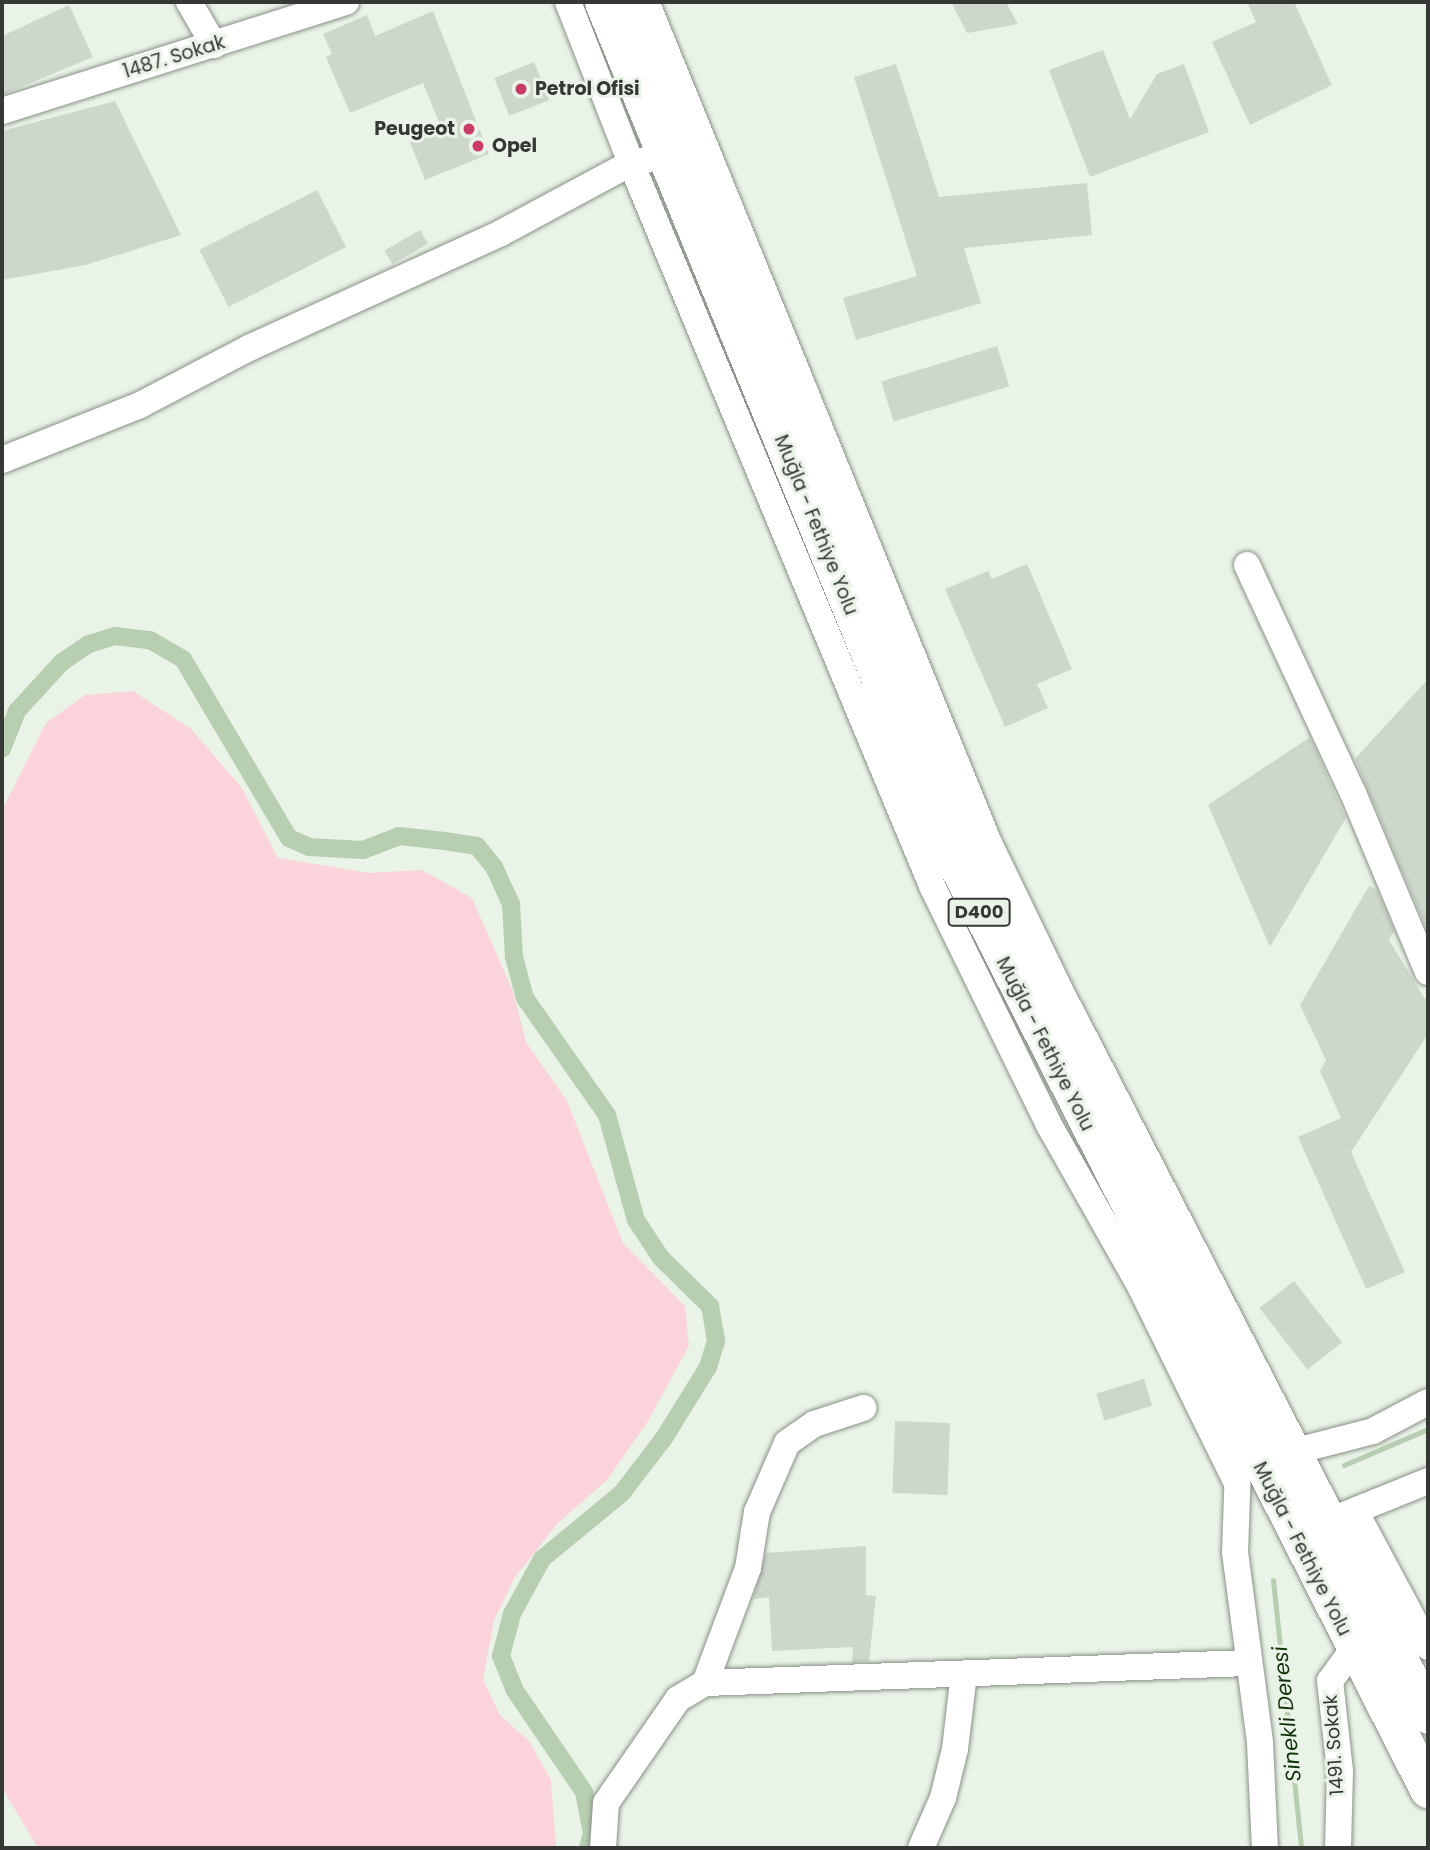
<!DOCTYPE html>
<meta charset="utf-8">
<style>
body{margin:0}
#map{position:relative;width:1430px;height:1850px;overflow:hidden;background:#eaf3e8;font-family:Poppins,sans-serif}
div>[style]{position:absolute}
.green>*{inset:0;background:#fbd4db}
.stream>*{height:5px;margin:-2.5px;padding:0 2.5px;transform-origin:2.5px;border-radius:2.5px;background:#b7ceb1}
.canal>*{height:18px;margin:-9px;padding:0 9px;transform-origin:9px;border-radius:9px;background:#b7ceb1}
.building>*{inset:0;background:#ced7cb;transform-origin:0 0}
.roads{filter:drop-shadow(0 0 2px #889186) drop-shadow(0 0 2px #889186)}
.minor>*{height:26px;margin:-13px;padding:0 13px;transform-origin:13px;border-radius:13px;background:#fff}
.highway>*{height:37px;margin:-18.5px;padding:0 18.5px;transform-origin:18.5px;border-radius:18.5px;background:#fff}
.dots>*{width:19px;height:19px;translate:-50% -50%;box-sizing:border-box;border:4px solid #eaf3e8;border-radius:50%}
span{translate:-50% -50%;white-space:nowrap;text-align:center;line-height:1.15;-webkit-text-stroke:6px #eaf3e8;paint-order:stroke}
.shield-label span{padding:2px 5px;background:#eaf3e8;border:2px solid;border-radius:5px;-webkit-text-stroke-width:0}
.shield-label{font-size:18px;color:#353834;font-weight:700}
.street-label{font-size:19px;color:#353834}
.poi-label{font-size:19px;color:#353834;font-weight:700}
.left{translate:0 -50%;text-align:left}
.right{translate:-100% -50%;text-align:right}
.water-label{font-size:21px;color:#113309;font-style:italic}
.frame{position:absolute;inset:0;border:4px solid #353834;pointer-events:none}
</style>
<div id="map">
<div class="green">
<div style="clip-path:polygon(133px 691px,191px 729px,242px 788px,278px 858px,369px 873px,422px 870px,472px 898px,513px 991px,526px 1042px,567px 1101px,623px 1243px,685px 1306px,689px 1346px,648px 1421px,607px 1480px,558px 1523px,515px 1577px,494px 1620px,483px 1680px,500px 1715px,529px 1741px,551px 1780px,556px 1848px,38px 1848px,2px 1788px,2px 810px,46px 723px,85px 695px)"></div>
</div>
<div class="stream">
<div style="left:1344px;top:1465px;width:91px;rotate:-23.2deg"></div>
<div style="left:1273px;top:1580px;width:269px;rotate:84deg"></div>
</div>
<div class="canal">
<div style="left:2px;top:749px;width:41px;rotate:-68.5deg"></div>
<div style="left:17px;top:711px;width:67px;rotate:-47.4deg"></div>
<div style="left:62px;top:662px;width:32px;rotate:-34deg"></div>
<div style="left:89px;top:644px;width:27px;rotate:-17deg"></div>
<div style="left:115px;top:636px;width:35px;rotate:7deg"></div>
<div style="left:150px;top:640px;width:38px;rotate:30deg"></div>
<div style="left:183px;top:659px;width:208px;rotate:59.4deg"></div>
<div style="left:289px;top:838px;width:22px;rotate:24deg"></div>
<div style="left:309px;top:847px;width:54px;rotate:3.2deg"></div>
<div style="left:363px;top:850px;width:39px;rotate:-21deg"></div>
<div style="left:399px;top:836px;width:46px;rotate:6.2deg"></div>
<div style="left:445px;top:841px;width:32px;rotate:9deg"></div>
<div style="left:477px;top:846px;width:27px;rotate:51deg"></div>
<div style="left:494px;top:867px;width:41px;rotate:65.3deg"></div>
<div style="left:511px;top:904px;width:53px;rotate:86.8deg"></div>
<div style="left:514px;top:957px;width:42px;rotate:75deg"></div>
<div style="left:525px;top:998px;width:143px;rotate:55deg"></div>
<div style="left:607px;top:1115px;width:109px;rotate:74.6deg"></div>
<div style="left:636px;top:1220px;width:45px;rotate:56.7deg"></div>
<div style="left:661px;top:1258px;width:69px;rotate:44.4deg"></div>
<div style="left:710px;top:1306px;width:36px;rotate:80deg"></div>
<div style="left:716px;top:1341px;width:27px;rotate:107deg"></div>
<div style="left:708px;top:1367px;width:84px;rotate:121.8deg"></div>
<div style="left:664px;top:1438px;width:69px;rotate:127.4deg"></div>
<div style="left:622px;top:1493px;width:104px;rotate:140.5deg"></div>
<div style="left:542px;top:1559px;width:63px;rotate:118.6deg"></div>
<div style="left:512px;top:1614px;width:43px;rotate:104.7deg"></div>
<div style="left:501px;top:1656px;width:35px;rotate:68deg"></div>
<div style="left:514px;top:1689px;width:125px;rotate:55.8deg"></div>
<div style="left:584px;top:1792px;width:42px;rotate:79deg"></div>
<div style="left:592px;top:1833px;width:16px;rotate:105deg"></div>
</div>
<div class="building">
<div style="clip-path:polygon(951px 2px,1006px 2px,1018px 24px,967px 33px)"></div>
<div style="clip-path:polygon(1247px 2px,1294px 2px,1332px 85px,1250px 125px,1212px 42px,1256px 22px)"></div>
<div style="clip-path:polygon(69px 5px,93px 57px,2px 95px,2px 36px)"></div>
<div style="clip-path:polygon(433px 11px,489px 154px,425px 180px,410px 142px,442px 129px,423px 83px,350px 113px,326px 57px,332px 54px,323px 34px,367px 15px,375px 36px)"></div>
<div style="clip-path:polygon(1103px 50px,1130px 119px,1157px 74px,1184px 64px,1209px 132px,1090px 177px,1049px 70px)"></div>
<div style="left:534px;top:62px;width:41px;height:43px;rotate:68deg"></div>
<div style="clip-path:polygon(896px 64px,939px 197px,1087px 183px,1092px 235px,964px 248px,981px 303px,856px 340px,843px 298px,917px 276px,854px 77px)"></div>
<div style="clip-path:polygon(115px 101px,181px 235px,86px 265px,2px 280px,2px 131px)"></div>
<div style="left:317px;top:190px;width:64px;height:132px;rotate:63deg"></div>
<div style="left:420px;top:230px;width:16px;height:41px;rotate:60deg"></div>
<div style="left:997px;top:346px;width:42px;height:121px;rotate:73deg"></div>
<div style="clip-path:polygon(1027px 564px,1072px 669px,1037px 684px,1048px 708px,1005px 727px,945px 589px,988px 571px,992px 579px)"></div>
<div style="clip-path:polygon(1428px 679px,1428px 932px,1355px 759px)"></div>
<div style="clip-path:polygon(1310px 737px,1346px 818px,1270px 947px,1208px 805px)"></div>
<div style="clip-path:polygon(1369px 886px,1377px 890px,1394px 931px,1389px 940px,1428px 1004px,1428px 1034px,1351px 1152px,1405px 1272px,1366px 1289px,1298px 1137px,1341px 1118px,1320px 1071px,1326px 1060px,1300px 1005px)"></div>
<div style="left:1294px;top:1281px;width:78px;height:44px;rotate:52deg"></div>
<div style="left:1144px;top:1379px;width:28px;height:50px;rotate:73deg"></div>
<div style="left:895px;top:1421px;width:55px;height:72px;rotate:2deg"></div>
<div style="clip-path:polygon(866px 1546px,866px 1595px,876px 1596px,869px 1661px,852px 1662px,853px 1647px,772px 1651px,769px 1597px,753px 1599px,766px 1553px)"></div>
</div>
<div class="roads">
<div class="minor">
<div style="left:189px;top:2px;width:50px;rotate:59.8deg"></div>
<div style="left:568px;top:2px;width:173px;rotate:68.6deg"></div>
<div style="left:631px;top:163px;width:785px;rotate:67.39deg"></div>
<div style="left:933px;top:888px;width:264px;rotate:63.9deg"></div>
<div style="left:1049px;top:1125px;width:185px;rotate:60.5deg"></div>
<div style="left:1140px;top:1286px;width:220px;rotate:63.8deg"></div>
<div style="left:2px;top:111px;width:361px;rotate:-17.6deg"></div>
<div style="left:2px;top:460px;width:149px;rotate:-21.7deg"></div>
<div style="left:140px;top:405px;width:123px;rotate:-27.6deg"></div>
<div style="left:249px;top:348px;width:277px;rotate:-24.5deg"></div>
<div style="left:501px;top:233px;width:148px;rotate:-28.3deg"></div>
<div style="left:631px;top:163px;width:16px;rotate:-11deg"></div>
<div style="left:1247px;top:565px;width:251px;rotate:65.1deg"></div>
<div style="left:1353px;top:793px;width:194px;rotate:67.3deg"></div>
<div style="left:1292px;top:1452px;width:84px;rotate:-14.5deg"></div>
<div style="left:1373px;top:1431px;width:62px;rotate:-27.8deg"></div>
<div style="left:1238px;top:1467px;width:85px;rotate:92deg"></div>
<div style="left:1235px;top:1552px;width:193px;rotate:82.5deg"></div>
<div style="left:1260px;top:1743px;width:105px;rotate:87.3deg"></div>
<div style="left:1355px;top:1511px;width:154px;rotate:61.8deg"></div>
<div style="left:1339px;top:1517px;width:96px;rotate:-22deg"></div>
<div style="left:705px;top:1683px;width:123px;rotate:-69.5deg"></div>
<div style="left:748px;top:1568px;width:57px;rotate:-80.9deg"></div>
<div style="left:757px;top:1512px;width:75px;rotate:-66.5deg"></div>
<div style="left:787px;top:1443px;width:33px;rotate:-35deg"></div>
<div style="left:814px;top:1424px;width:52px;rotate:-18.1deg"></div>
<div style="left:603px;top:1848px;width:45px;rotate:-86.2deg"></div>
<div style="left:606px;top:1803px;width:126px;rotate:-55.3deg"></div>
<div style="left:678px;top:1699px;width:31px;rotate:-31deg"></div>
<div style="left:705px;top:1683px;width:544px;rotate:-2.11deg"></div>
<div style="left:921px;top:1848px;width:55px;rotate:-66.3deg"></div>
<div style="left:943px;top:1798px;width:50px;rotate:-76.2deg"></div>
<div style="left:955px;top:1749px;width:76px;rotate:-83.2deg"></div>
<div style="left:1338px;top:1848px;width:77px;rotate:-88.5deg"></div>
<div style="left:1340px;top:1771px;width:91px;rotate:-96.3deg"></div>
<div style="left:1330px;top:1681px;width:39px;rotate:-54deg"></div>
</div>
<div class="highway">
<div style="left:603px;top:2px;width:919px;rotate:67.76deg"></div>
<div style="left:951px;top:853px;width:1051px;rotate:63deg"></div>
<div style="left:640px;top:2px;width:911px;rotate:67.83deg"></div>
<div style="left:984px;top:846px;width:159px;rotate:64.2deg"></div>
<div style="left:1053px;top:989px;width:817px;rotate:62.68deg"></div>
</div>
</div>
<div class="dots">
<div style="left:521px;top:89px;background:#ca3c68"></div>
<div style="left:469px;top:129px;background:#ca3c68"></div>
<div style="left:478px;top:146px;background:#ca3c68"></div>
</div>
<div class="shield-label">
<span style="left:979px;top:912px">D400</span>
</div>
<div class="street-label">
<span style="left:174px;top:57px;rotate:-17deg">1487. Sokak</span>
<span style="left:816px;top:525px;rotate:68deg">Muğla - Fethiye Yolu</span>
<span style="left:1045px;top:1044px;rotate:63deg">Muğla - Fethiye Yolu</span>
<span style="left:1302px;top:1549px;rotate:63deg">Muğla - Fethiye Yolu</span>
<span style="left:1334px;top:1745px;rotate:-94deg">1491. Sokak</span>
</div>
<div class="poi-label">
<span class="left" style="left:535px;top:89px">Petrol Ofisi</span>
<span class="right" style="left:455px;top:129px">Peugeot</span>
<span class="left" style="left:492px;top:146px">Opel</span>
</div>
<div class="water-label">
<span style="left:1287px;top:1714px;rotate:-96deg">Sinekli Deresi</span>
</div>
<div class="frame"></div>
</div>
